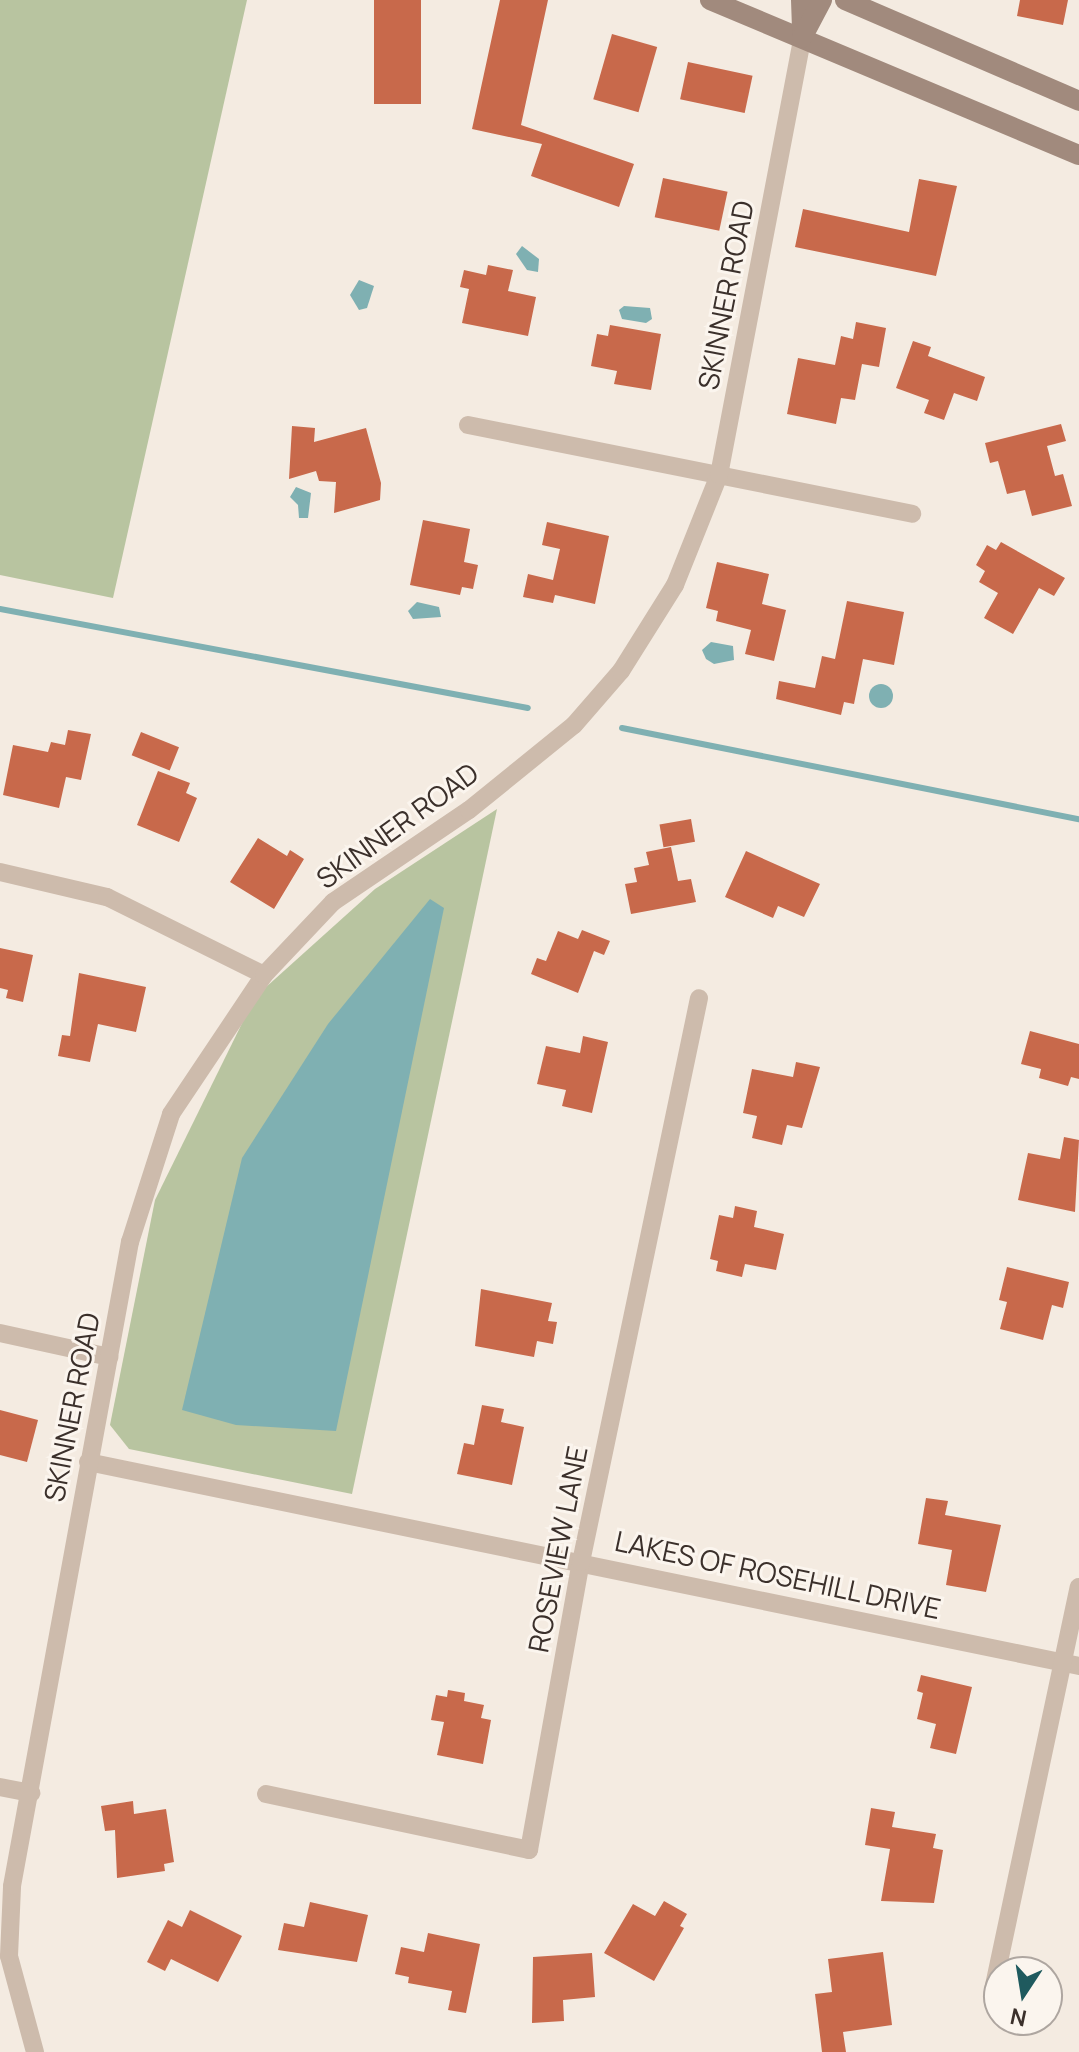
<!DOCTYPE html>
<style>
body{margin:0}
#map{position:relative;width:1079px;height:2052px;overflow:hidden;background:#f4ebe1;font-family:Manrope,sans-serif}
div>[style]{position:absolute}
.green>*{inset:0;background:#b8c4a0}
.water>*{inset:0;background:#7fb0b2}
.round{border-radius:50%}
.stream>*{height:6px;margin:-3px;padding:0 3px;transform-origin:3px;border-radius:3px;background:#7fb0b2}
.building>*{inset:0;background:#c8694b;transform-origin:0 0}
.street>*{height:18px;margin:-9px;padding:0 9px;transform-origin:9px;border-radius:9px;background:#cdbbac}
.secondary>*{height:20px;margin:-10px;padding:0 10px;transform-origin:10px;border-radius:10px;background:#a18a7d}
span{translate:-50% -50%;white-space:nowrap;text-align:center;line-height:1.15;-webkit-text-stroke:6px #fbf5ee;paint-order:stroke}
.street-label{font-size:28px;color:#3b302b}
.north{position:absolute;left:983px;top:1956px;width:80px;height:80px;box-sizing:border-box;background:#fbf5ee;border:2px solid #aea6a0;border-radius:50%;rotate:192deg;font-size:22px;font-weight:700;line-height:32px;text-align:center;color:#3b302b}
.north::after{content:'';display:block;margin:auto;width:28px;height:36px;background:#1f5a5e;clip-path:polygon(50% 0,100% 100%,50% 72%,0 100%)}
</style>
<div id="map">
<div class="green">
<div style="clip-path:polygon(0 0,247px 0,113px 598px,0 575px)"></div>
<div style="clip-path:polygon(497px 809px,352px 1494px,129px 1449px,110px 1425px,155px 1200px,255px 997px,375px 889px)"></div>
</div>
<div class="water">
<div style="clip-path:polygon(522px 246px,539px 259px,538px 272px,527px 270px,516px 254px)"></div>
<div style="clip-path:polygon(359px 280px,374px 286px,367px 308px,359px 310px,350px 295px)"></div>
<div style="clip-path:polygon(624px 306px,650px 308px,652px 319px,646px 323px,622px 319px,619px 310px)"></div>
<div style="clip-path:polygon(296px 487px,311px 493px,308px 518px,299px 518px,298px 505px,290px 497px)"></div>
<div style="clip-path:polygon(417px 602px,439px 607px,441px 617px,413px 619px,408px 611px)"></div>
<div style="clip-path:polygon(711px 642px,733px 646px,734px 660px,714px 664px,706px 659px,702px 650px)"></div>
<div class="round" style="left:869px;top:684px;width:24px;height:24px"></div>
<div style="clip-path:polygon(430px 899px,444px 908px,336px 1431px,236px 1425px,182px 1410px,242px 1158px,328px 1024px)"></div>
</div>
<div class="stream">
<div style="left:0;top:609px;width:537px;rotate:10.62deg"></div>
<div style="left:622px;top:728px;width:466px;rotate:11.3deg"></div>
</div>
<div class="building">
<div style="left:374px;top:0;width:47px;height:104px"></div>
<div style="clip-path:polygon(500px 0,548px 0,521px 125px,634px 164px,619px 207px,531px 176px,542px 144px,472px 129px)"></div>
<div style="clip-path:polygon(1020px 0,1068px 0,1063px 25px,1017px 16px)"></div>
<div style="left:612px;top:34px;width:47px;height:68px;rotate:16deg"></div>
<div style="left:688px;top:62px;width:66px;height:38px;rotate:12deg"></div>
<div style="left:663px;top:178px;width:66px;height:40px;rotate:12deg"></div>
<div style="clip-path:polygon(919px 179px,957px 186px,936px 276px,795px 247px,803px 209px,909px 232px)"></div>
<div style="clip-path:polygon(488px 265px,513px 270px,508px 291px,536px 297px,528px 336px,462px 323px,469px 289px,460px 287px,464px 270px,486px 275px)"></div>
<div style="clip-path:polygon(856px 322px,886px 328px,879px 367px,862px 364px,855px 400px,841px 398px,836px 424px,787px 414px,798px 358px,835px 365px,841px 336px,853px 339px)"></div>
<div style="clip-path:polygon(610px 325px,661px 334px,651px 390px,614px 384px,617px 371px,591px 366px,597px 334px,608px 336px)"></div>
<div style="clip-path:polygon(913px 341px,931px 347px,928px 356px,985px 377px,977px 401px,954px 393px,944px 420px,924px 413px,929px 400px,896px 388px)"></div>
<div style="clip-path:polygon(1061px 424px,1066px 441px,1047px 446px,1055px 476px,1063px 474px,1072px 506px,1032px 516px,1025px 490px,1007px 494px,998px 461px,990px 463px,985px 443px)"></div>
<div style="clip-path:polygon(292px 426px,315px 428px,314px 442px,366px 428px,381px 483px,380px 500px,334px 513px,336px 482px,319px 481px,316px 471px,289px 479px)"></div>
<div style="clip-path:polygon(423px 520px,470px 529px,464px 562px,478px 565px,473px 589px,462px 587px,460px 595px,410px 585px)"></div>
<div style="clip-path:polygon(547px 522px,609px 536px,595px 604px,555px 595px,553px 603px,523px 597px,528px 574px,553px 580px,560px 549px,542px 545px)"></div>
<div style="clip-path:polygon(1001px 542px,1065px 578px,1054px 596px,1039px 588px,1013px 634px,984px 618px,998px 593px,979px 582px,985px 571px,976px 565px,987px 545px,996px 550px)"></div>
<div style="clip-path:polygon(717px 562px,769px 574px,762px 604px,786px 610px,774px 661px,745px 654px,751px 630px,716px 621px,718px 611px,706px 608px)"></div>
<div style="clip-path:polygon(847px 601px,904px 612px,894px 665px,863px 659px,854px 704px,844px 702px,841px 715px,776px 699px,779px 681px,815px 688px,822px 656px,835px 659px)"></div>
<div style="clip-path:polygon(68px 730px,91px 734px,81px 780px,66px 777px,59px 808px,3px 795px,13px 745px,48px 752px,51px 742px,65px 745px)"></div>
<div style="left:141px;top:732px;width:41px;height:25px;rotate:22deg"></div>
<div style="clip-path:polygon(158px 771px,190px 783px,186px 793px,197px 798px,179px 842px,137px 825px)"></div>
<div style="left:691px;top:819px;width:23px;height:32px;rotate:80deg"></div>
<div style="clip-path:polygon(258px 838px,287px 856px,290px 850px,304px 859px,274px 909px,230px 882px)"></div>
<div style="clip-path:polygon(671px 847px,678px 881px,691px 879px,696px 902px,631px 914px,625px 884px,637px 882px,634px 868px,649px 865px,646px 852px)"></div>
<div style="clip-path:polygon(746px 851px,820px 884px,804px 917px,778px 906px,773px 918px,725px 897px)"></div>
<div style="clip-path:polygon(582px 930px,610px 941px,604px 955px,594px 951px,578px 993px,531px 974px,537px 958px,546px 961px,558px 931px,578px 939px)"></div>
<div style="clip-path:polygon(0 948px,33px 955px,23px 1002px,6px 998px,8px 990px,0 988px)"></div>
<div style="clip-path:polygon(79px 973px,146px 987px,136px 1032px,98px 1024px,90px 1062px,58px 1056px,62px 1035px,70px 1036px)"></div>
<div style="clip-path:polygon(1030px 1031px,1079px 1044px,1079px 1079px,1071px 1077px,1068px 1086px,1039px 1078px,1041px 1069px,1021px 1064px)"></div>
<div style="clip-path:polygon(583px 1036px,608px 1042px,592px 1113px,562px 1106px,566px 1090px,537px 1084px,546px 1046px,580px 1053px)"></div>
<div style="clip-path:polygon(796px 1062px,820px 1067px,802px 1128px,787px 1125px,782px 1145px,752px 1138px,757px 1116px,743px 1113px,752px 1069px,793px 1077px)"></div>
<div style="clip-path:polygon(1064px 1137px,1079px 1140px,1075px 1212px,1018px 1200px,1028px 1153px,1060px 1159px)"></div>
<div style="clip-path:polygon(735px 1206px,757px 1211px,754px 1227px,784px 1234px,776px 1270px,745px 1264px,742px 1277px,716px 1271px,718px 1261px,710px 1259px,719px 1215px,733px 1218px)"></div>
<div style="clip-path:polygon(1007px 1267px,1069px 1282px,1063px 1308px,1052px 1305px,1043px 1340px,1000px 1329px,1007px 1302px,999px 1300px)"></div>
<div style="clip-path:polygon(481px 1289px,552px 1303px,548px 1321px,557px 1322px,553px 1344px,537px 1341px,534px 1357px,475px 1346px)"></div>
<div style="clip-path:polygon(482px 1405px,504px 1409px,501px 1422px,524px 1427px,512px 1485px,457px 1474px,464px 1443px,474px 1445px)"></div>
<div style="clip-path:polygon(0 1410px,38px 1420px,27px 1462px,0 1455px)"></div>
<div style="clip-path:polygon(926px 1498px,948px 1501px,945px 1515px,1001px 1525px,986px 1592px,946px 1585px,952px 1550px,918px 1544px)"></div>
<div style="clip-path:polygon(921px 1675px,972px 1687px,956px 1754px,930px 1748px,936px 1724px,917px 1719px,923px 1693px,917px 1691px)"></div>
<div style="clip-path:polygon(448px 1690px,465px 1693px,464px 1701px,484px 1705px,481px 1718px,491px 1720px,483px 1764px,437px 1755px,444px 1722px,431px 1720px,436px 1695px,447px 1697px)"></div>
<div style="clip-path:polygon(133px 1801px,134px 1814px,166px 1809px,174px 1862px,164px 1864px,165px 1871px,117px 1878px,115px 1830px,105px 1831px,101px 1806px)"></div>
<div style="clip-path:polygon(871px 1808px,895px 1812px,892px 1827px,936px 1834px,933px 1848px,943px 1850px,934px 1903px,881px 1901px,890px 1849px,865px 1845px)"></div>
<div style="clip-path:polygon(664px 1901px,687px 1914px,680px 1926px,684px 1928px,654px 1981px,604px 1953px,633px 1904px,655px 1916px)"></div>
<div style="clip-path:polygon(310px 1902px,368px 1915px,357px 1962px,278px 1950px,284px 1923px,304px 1927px)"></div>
<div style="clip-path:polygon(190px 1910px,242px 1936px,218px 1982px,171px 1959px,165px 1971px,147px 1962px,168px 1920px,182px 1927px)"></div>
<div style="clip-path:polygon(428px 1933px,480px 1944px,466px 2013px,448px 2010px,452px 1991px,408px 1983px,409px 1977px,395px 1974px,401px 1947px,424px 1952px)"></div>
<div style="clip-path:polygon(883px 1952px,892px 2025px,843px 2032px,846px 2052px,822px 2052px,815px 1994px,832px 1992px,828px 1959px)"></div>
<div style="clip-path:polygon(592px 1953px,595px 1997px,563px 2000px,564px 2021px,532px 2023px,533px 1957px)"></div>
</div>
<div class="street">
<div style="left:468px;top:425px;width:453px;rotate:11.3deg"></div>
<div style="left:0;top:872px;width:110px;rotate:13.2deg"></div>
<div style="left:107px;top:897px;width:175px;rotate:26.4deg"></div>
<div style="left:0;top:1333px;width:112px;rotate:12.4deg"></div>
<div style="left:88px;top:1462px;width:1012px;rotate:11.63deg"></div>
<div style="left:0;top:1787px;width:32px;rotate:11deg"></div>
<div style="left:266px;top:1794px;width:269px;rotate:12deg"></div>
<div style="left:529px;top:1850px;width:293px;rotate:-79.8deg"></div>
<div style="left:581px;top:1562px;width:576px;rotate:-78.18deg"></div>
<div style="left:993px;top:1990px;width:412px;rotate:-78deg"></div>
<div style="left:35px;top:2052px;width:99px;rotate:-105.2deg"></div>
<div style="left:9px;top:1956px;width:70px;rotate:-87.5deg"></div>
<div style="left:12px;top:1886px;width:655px;rotate:-79.62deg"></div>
<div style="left:130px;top:1242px;width:134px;rotate:-72.2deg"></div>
<div style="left:171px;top:1114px;width:167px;rotate:-56.2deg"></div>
<div style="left:264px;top:975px;width:100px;rotate:-46.6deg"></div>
<div style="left:333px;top:902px;width:164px;rotate:-34.1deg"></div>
<div style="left:469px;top:810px;width:135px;rotate:-39deg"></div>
<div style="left:574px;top:725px;width:72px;rotate:-49deg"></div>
<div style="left:621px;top:671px;width:102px;rotate:-57.9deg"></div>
<div style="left:675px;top:585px;width:118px;rotate:-68.2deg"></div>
<div style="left:719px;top:475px;width:445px;rotate:-79.2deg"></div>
</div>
<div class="secondary">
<div style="left:710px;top:0;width:400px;rotate:22.8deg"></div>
<div style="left:801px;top:0;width:34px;rotate:88deg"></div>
<div style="left:845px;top:0;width:255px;rotate:23.3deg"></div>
<div style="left:802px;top:38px;width:43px;rotate:-62.2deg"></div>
</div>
<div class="street-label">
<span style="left:725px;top:295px;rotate:-79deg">SKINNER ROAD</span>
<span style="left:397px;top:825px;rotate:-36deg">SKINNER ROAD</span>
<span style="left:71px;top:1407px;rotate:-79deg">SKINNER ROAD</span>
<span style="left:557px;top:1549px;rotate:-79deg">ROSEVIEW LANE</span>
<span style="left:778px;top:1574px;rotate:12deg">LAKES OF ROSEHILL DRIVE</span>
</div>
<div class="north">N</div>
</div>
